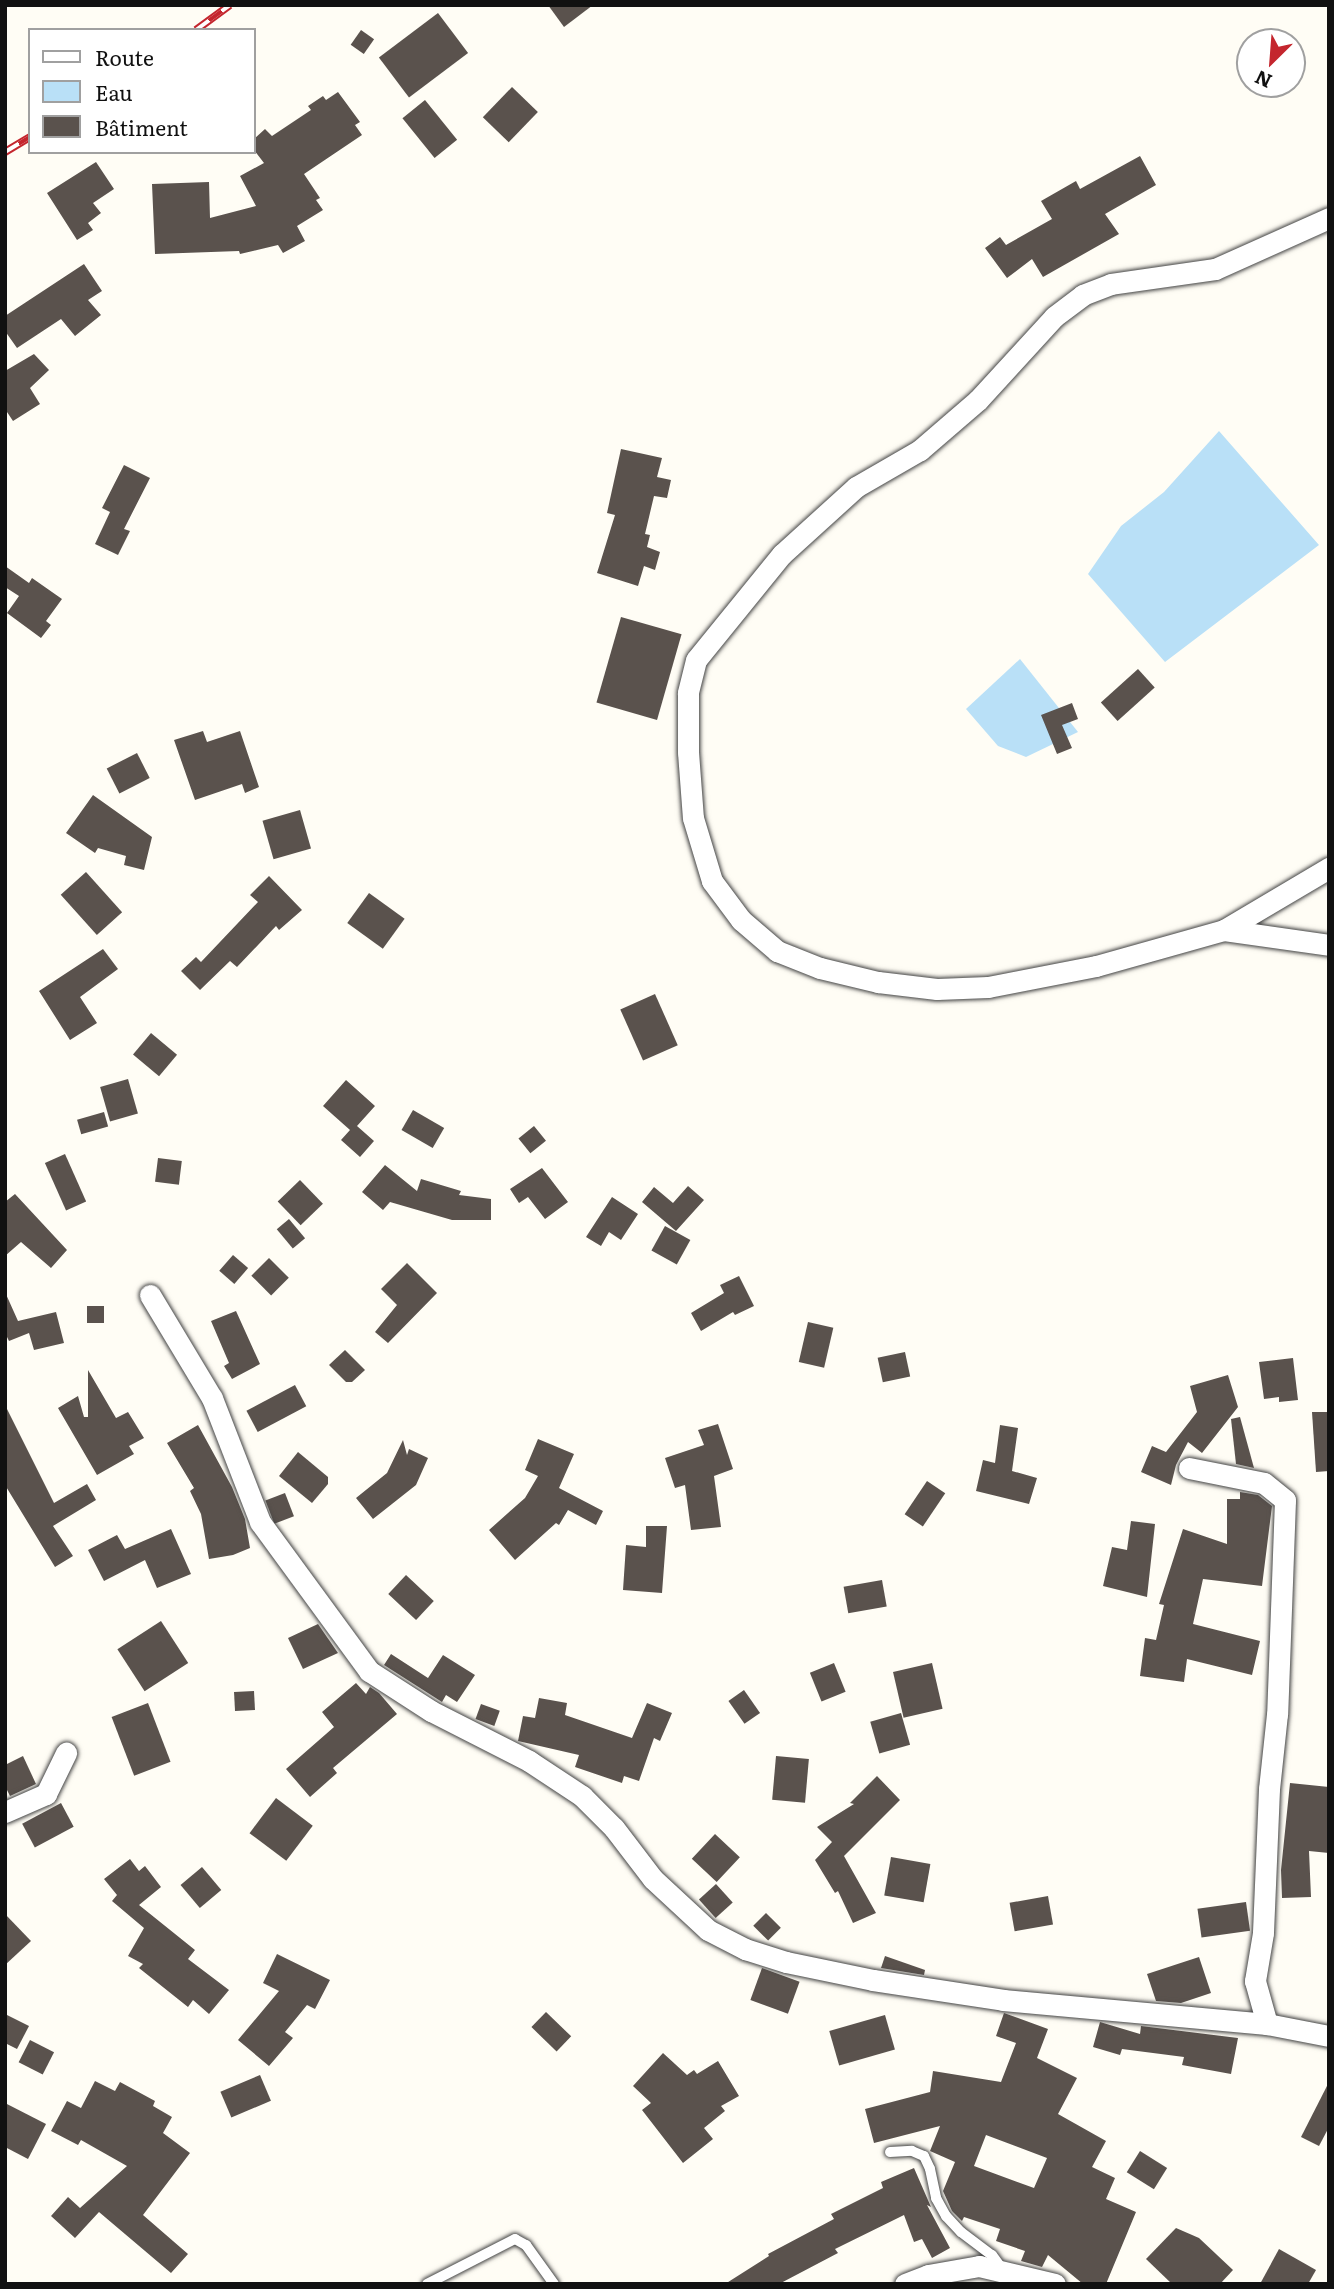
<!DOCTYPE html>
<meta charset="utf-8">
<style>
body{margin:0}
#map{position:relative;width:1334px;height:2289px;overflow:hidden;background:#fffdf5;font-family:Literata,serif}
div>[style]{position:absolute}
.water>*{inset:0;background:#b9e0f7}
.building>*{inset:0;background:#5a524d;transform-origin:0 0}
.roads{filter:drop-shadow(0 0 2px #444) drop-shadow(0 0 2px #444)}
.service>*{height:10px;margin:-5px;padding:0 5px;transform-origin:5px;border-radius:5px;background:#fff}
.minor>*{height:21px;margin:-10.5px;padding:0 10.5px;transform-origin:10.5px;border-radius:10.5px;background:#fff}
.rail>*{height:8px;margin-top:-4px;transform-origin:0;background:repeating-linear-gradient(90deg,#fff 0 16px,#c4262e 0 32px);box-sizing:border-box;border-block:2px solid #c4262e}
span{translate:-50% -50%;white-space:nowrap;text-align:center;line-height:1.15;-webkit-text-stroke:7px #fff;paint-order:stroke}
.frame{position:absolute;inset:0;border:7px solid #111;pointer-events:none}
.legend{position:absolute;left:28px;top:28px;width:228px;height:126px;box-sizing:border-box;background:#fff;border:2px solid #a0a0a0;margin:0;padding:9px 12px;list-style:none;font-size:21px;color:#111}
.legend li{display:flex;align-items:center;gap:14px;height:35px}
.legend b{width:35px;border:2px solid #a0a0a0}
.north{position:absolute;left:1236px;top:28px;width:70px;height:70px;box-sizing:border-box;background:#fff;border:2px solid #a0a0a0;border-radius:50%;rotate:205deg;font-size:19px;font-weight:700;line-height:28px;text-align:center;color:#111}
.north::after{content:'';display:block;margin:auto;width:24px;height:32px;background:#c4262e;clip-path:polygon(50% 0,100% 100%,50% 72%,0 100%)}
</style>
<div id="map">
<div class="water">
<div style="clip-path:polygon(1219px 431px,1319px 545px,1165px 662px,1088px 574px,1121px 526px,1164px 492px)"></div>
<div style="clip-path:polygon(1020px 659px,1078px 732px,1026px 757px,998px 746px,966px 709px)"></div>
</div>
<div class="building">
<div style="clip-path:polygon(548px 5px,593px 5px,564px 27px)"></div>
<div style="left:438px;top:13px;width:50px;height:74px;rotate:53deg"></div>
<div style="left:361px;top:30px;width:16px;height:18px;rotate:35deg"></div>
<div style="left:512px;top:87px;width:36px;height:42px;rotate:44deg"></div>
<div style="clip-path:polygon(338px 92px,360px 122px,355px 125px,362px 135px,304px 174px,320px 198px,316px 200px,323px 210px,297px 226px,305px 241px,283px 253px,278px 245px,240px 254px,239px 251px,155px 254px,152px 184px,209px 182px,210px 218px,256px 206px,240px 176px,264px 163px,254px 150px,254px 139px,265px 129px,272px 136px,311px 110px,308px 106px,323px 96px,326px 100px)"></div>
<div style="left:425px;top:100px;width:51px;height:29px;rotate:51deg"></div>
<div style="clip-path:polygon(1140px 156px,1156px 185px,1105px 214px,1119px 234px,1043px 277px,1032px 259px,1007px 278px,985px 248px,1000px 237px,1006px 245px,1052px 219px,1041px 201px,1076px 181px,1080px 189px)"></div>
<div style="clip-path:polygon(96px 162px,114px 189px,93px 203px,101px 213px,88px 223px,93px 230px,77px 240px,47px 193px)"></div>
<div style="clip-path:polygon(84px 264px,102px 291px,88px 300px,101px 315px,75px 336px,61px 319px,17px 348px,5px 331px,5px 316px)"></div>
<div style="clip-path:polygon(34px 354px,49px 370px,30px 388px,40px 404px,13px 421px,5px 409px,5px 371px)"></div>
<div style="clip-path:polygon(621px 449px,662px 458px,657px 477px,671px 480px,667px 498px,654px 496px,645px 534px,650px 535px,647px 547px,660px 552px,655px 570px,644px 566px,638px 586px,597px 573px,615px 515px,607px 513px)"></div>
<div style="clip-path:polygon(124px 465px,150px 478px,124px 529px,130px 531px,118px 555px,95px 544px,110px 512px,102px 508px)"></div>
<div style="clip-path:polygon(5px 566px,29px 583px,32px 578px,62px 599px,46px 621px,51px 625px,41px 638px,7px 613px,19px 596px,5px 587px)"></div>
<div style="left:621px;top:617px;width:63px;height:89px;rotate:16deg"></div>
<div style="left:1138px;top:669px;width:25px;height:50px;rotate:48deg"></div>
<div style="clip-path:polygon(1072px 703px,1078px 719px,1062px 725px,1072px 748px,1057px 754px,1041px 715px)"></div>
<div style="clip-path:polygon(203px 731px,207px 742px,240px 731px,259px 787px,245px 793px,242px 784px,195px 800px,174px 740px)"></div>
<div style="left:137px;top:753px;width:28px;height:34px;rotate:63deg"></div>
<div style="clip-path:polygon(93px 795px,152px 837px,144px 870px,124px 865px,126px 856px,98px 848px,95px 853px,66px 833px)"></div>
<div style="left:300px;top:810px;width:40px;height:39px;rotate:74deg"></div>
<div style="left:86px;top:872px;width:54px;height:34px;rotate:48deg"></div>
<div style="clip-path:polygon(269px 876px,302px 910px,279px 930px,276px 926px,237px 967px,230px 961px,200px 990px,181px 971px,196px 957px,201px 962px,258px 902px,250px 895px)"></div>
<div style="left:369px;top:893px;width:44px;height:37px;rotate:36deg"></div>
<div style="clip-path:polygon(103px 949px,118px 969px,80px 997px,97px 1023px,70px 1040px,39px 991px)"></div>
<div style="left:655px;top:994px;width:56px;height:38px;rotate:66deg"></div>
<div style="left:151px;top:1033px;width:34px;height:28px;rotate:40deg"></div>
<div style="left:128px;top:1079px;width:36px;height:29px;rotate:74deg"></div>
<div style="clip-path:polygon(346px 1080px,375px 1106px,357px 1126px,374px 1141px,360px 1157px,341px 1140px,350px 1130px,323px 1106px)"></div>
<div style="left:413px;top:1110px;width:36px;height:23px;rotate:30deg"></div>
<div style="left:104px;top:1112px;width:15px;height:28px;rotate:74deg"></div>
<div style="left:534px;top:1126px;width:19px;height:20px;rotate:51deg"></div>
<div style="left:65px;top:1154px;width:52px;height:22px;rotate:66deg"></div>
<div style="left:158px;top:1158px;width:24px;height:24px;rotate:7deg"></div>
<div style="clip-path:polygon(385px 1165px,417px 1191px,421px 1179px,461px 1191px,459px 1195px,491px 1199px,491px 1220px,452px 1220px,390px 1202px,383px 1210px,362px 1192px)"></div>
<div style="clip-path:polygon(542px 1168px,568px 1202px,545px 1219px,528px 1197px,519px 1203px,510px 1189px)"></div>
<div style="left:300px;top:1180px;width:33px;height:31px;rotate:46deg"></div>
<div style="clip-path:polygon(688px 1186px,704px 1200px,676px 1231px,642px 1202px,654px 1187px,673px 1203px)"></div>
<div style="clip-path:polygon(15px 1194px,67px 1250px,51px 1268px,21px 1242px,5px 1256px,5px 1202px)"></div>
<div style="clip-path:polygon(612px 1197px,638px 1214px,621px 1240px,609px 1232px,601px 1246px,586px 1237px)"></div>
<div style="left:289px;top:1219px;width:25px;height:16px;rotate:50deg"></div>
<div style="left:665px;top:1226px;width:29px;height:28px;rotate:29deg"></div>
<div style="left:233px;top:1255px;width:20px;height:21px;rotate:41deg"></div>
<div style="left:269px;top:1258px;width:28px;height:25px;rotate:45deg"></div>
<div style="clip-path:polygon(407px 1263px,437px 1293px,388px 1343px,375px 1332px,397px 1305px,381px 1289px)"></div>
<div style="clip-path:polygon(739px 1276px,754px 1306px,735px 1315px,733px 1312px,701px 1331px,691px 1313px,724px 1293px,720px 1285px)"></div>
<div style="clip-path:polygon(5px 1292px,18px 1321px,56px 1312px,64px 1343px,34px 1350px,29px 1333px,9px 1341px,5px 1333px)"></div>
<div style="left:104px;top:1306px;width:17px;height:17px;rotate:90deg"></div>
<div style="clip-path:polygon(236px 1311px,260px 1364px,232px 1379px,224px 1366px,229px 1363px,211px 1321px)"></div>
<div style="left:808px;top:1322px;width:26px;height:41px;rotate:13deg"></div>
<div style="clip-path:polygon(345px 1350px,365px 1370px,352px 1382px,346px 1382px,329px 1365px)"></div>
<div style="left:905px;top:1352px;width:25px;height:28px;rotate:78deg"></div>
<div style="clip-path:polygon(1293px 1358px,1298px 1400px,1279px 1402px,1279px 1397px,1264px 1399px,1259px 1362px)"></div>
<div style="clip-path:polygon(88px 1370px,116px 1418px,128px 1412px,144px 1438px,129px 1446px,134px 1454px,97px 1475px,58px 1408px,78px 1396px,84px 1417px,88px 1417px)"></div>
<div style="clip-path:polygon(1228px 1375px,1238px 1407px,1202px 1453px,1188px 1442px,1176px 1465px,1171px 1485px,1141px 1472px,1152px 1446px,1166px 1452px,1197px 1412px,1190px 1386px)"></div>
<div style="left:295px;top:1385px;width:24px;height:55px;rotate:62deg"></div>
<div style="clip-path:polygon(5px 1405px,54px 1503px,87px 1484px,96px 1500px,53px 1526px,73px 1556px,55px 1567px,5px 1485px)"></div>
<div style="clip-path:polygon(1312px 1412px,1329px 1412px,1329px 1471px,1316px 1472px)"></div>
<div style="clip-path:polygon(1240px 1417px,1254px 1468px,1236px 1464px,1231px 1419px)"></div>
<div style="clip-path:polygon(718px 1424px,733px 1469px,714px 1476px,721px 1527px,691px 1530px,685px 1485px,675px 1488px,665px 1458px,704px 1445px,698px 1430px)"></div>
<div style="clip-path:polygon(198px 1425px,232px 1487px,245px 1519px,250px 1548px,233px 1555px,209px 1559px,201px 1514px,190px 1491px,194px 1488px,167px 1443px)"></div>
<div style="clip-path:polygon(1000px 1425px,1018px 1428px,1012px 1471px,1037px 1478px,1029px 1504px,976px 1491px,983px 1460px,995px 1463px)"></div>
<div style="clip-path:polygon(538px 1439px,574px 1454px,559px 1488px,603px 1511px,596px 1525px,568px 1510px,559px 1525px,556px 1523px,515px 1560px,489px 1530px,525px 1498px,538px 1476px,525px 1470px)"></div>
<div style="clip-path:polygon(403px 1440px,407px 1455px,409px 1449px,428px 1458px,416px 1485px,373px 1519px,356px 1498px,387px 1473px)"></div>
<div style="clip-path:polygon(298px 1452px,328px 1477px,328px 1484px,312px 1503px,279px 1476px)"></div>
<div style="left:927px;top:1481px;width:22px;height:40px;rotate:34deg"></div>
<div style="clip-path:polygon(1240px 1492px,1258px 1495px,1272px 1506px,1262px 1586px,1203px 1579px,1193px 1624px,1260px 1641px,1252px 1675px,1187px 1659px,1184px 1682px,1140px 1676px,1145px 1638px,1156px 1640px,1164px 1605px,1159px 1604px,1183px 1529px,1227px 1544px,1227px 1499px,1240px 1499px)"></div>
<div style="left:285px;top:1493px;width:25px;height:21px;rotate:69deg"></div>
<div style="clip-path:polygon(1131px 1521px,1155px 1524px,1147px 1597px,1103px 1586px,1112px 1547px,1127px 1550px)"></div>
<div style="clip-path:polygon(646px 1526px,667px 1526px,662px 1593px,623px 1590px,626px 1545px,646px 1547px)"></div>
<div style="clip-path:polygon(171px 1529px,191px 1574px,157px 1588px,145px 1560px,104px 1581px,88px 1550px,117px 1535px,125px 1549px)"></div>
<div style="left:406px;top:1575px;width:38px;height:26px;rotate:43deg"></div>
<div style="left:882px;top:1580px;width:27px;height:39px;rotate:80deg"></div>
<div style="left:161px;top:1621px;width:50px;height:52px;rotate:57deg"></div>
<div style="clip-path:polygon(318px 1624px,338px 1653px,303px 1669px,288px 1638px)"></div>
<div style="clip-path:polygon(391px 1654px,428px 1678px,443px 1655px,475px 1675px,457px 1702px,446px 1695px,442px 1702px,384px 1665px)"></div>
<div style="left:834px;top:1663px;width:31px;height:26px;rotate:68deg"></div>
<div style="left:932px;top:1663px;width:47px;height:40px;rotate:77deg"></div>
<div style="clip-path:polygon(356px 1683px,366px 1694px,370px 1687px,379px 1693px,397px 1714px,333px 1768px,337px 1773px,310px 1797px,286px 1769px,334px 1727px,322px 1712px)"></div>
<div style="left:744px;top:1690px;width:28px;height:19px;rotate:55deg"></div>
<div style="left:254px;top:1691px;width:19px;height:20px;rotate:87deg"></div>
<div style="clip-path:polygon(539px 1698px,567px 1703px,565px 1715px,632px 1738px,647px 1703px,672px 1713px,660px 1741px,654px 1738px,639px 1781px,624px 1776px,622px 1783px,575px 1767px,579px 1755px,518px 1741px,523px 1716px,535px 1718px)"></div>
<div style="left:148px;top:1703px;width:63px;height:39px;rotate:69deg"></div>
<div style="left:481px;top:1704px;width:20px;height:16px;rotate:20deg"></div>
<div style="left:901px;top:1713px;width:33px;height:32px;rotate:74deg"></div>
<div style="clip-path:polygon(23px 1756px,36px 1784px,10px 1796px,5px 1786px,5px 1765px)"></div>
<div style="left:776px;top:1756px;width:33px;height:44px;rotate:5deg"></div>
<div style="clip-path:polygon(877px 1776px,900px 1800px,844px 1856px,876px 1913px,853px 1923px,838px 1891px,835px 1893px,815px 1860px,832px 1842px,817px 1827px,854px 1804px,850px 1803px)"></div>
<div style="clip-path:polygon(1290px 1783px,1329px 1787px,1329px 1853px,1309px 1851px,1311px 1897px,1282px 1898px,1281px 1870px)"></div>
<div style="left:276px;top:1798px;width:46px;height:44px;rotate:37deg"></div>
<div style="left:61px;top:1803px;width:27px;height:44px;rotate:62deg"></div>
<div style="left:715px;top:1834px;width:34px;height:34px;rotate:43deg"></div>
<div style="left:891px;top:1857px;width:40px;height:39px;rotate:10deg"></div>
<div style="clip-path:polygon(130px 1859px,139px 1871px,145px 1866px,161px 1887px,139px 1905px,195px 1950px,188px 1959px,229px 1990px,209px 2014px,193px 2000px,188px 2007px,139px 1968px,143px 1964px,128px 1956px,144px 1928px,112px 1901px,117px 1895px,104px 1879px)"></div>
<div style="left:202px;top:1867px;width:30px;height:28px;rotate:50deg"></div>
<div style="left:716px;top:1884px;width:25px;height:23px;rotate:48deg"></div>
<div style="left:1048px;top:1896px;width:29px;height:39px;rotate:80deg"></div>
<div style="left:1246px;top:1902px;width:29px;height:49px;rotate:82deg"></div>
<div style="left:766px;top:1913px;width:21px;height:18px;rotate:45deg"></div>
<div style="clip-path:polygon(5px 1914px,31px 1941px,5px 1965px)"></div>
<div style="clip-path:polygon(277px 1954px,330px 1980px,315px 2009px,307px 2005px,285px 2032px,293px 2038px,269px 2066px,238px 2040px,279px 1991px,263px 1983px)"></div>
<div style="clip-path:polygon(885px 1956px,925px 1970px,924px 1975px,881px 1968px)"></div>
<div style="clip-path:polygon(1199px 1957px,1211px 1993px,1181px 2003px,1156px 2001px,1147px 1974px)"></div>
<div style="left:762px;top:1968px;width:40px;height:34px;rotate:20deg"></div>
<div style="left:546px;top:2012px;width:35px;height:21px;rotate:44deg"></div>
<div style="clip-path:polygon(evenodd,1004px 2013px,1048px 2029px,1037px 2058px,1077px 2078px,1058px 2114px,1106px 2141px,1092px 2167px,1115px 2178px,1106px 2199px,1136px 2212px,1106px 2284px,1083px 2284px,1048px 2255px,1042px 2267px,1021px 2261px,1025px 2251px,996px 2241px,1000px 2229px,964px 2217px,962px 2221px,952px 2211px,943px 2191px,955px 2162px,930px 2151px,940px 2126px,874px 2143px,865px 2109px,930px 2092px,933px 2071px,1001px 2082px,1016px 2043px,996px 2036px,1004px 2013px,986px 2135px,1047px 2158px,1034px 2188px,974px 2166px,986px 2135px)"></div>
<div style="clip-path:polygon(5px 2014px,29px 2026px,17px 2049px,5px 2043px)"></div>
<div style="left:885px;top:2015px;width:36px;height:58px;rotate:74deg"></div>
<div style="clip-path:polygon(1100px 2022px,1140px 2034px,1141px 2026px,1238px 2038px,1231px 2074px,1182px 2065px,1184px 2057px,1122px 2049px,1120px 2055px,1093px 2047px)"></div>
<div style="left:30px;top:2040px;width:27px;height:25px;rotate:27deg"></div>
<div style="clip-path:polygon(663px 2053px,687px 2075px,694px 2070px,697px 2074px,718px 2061px,739px 2096px,721px 2106px,725px 2111px,704px 2128px,713px 2139px,683px 2163px,642px 2110px,651px 2103px,633px 2086px)"></div>
<div style="left:260px;top:2075px;width:28px;height:43px;rotate:67deg"></div>
<div style="clip-path:polygon(95px 2081px,115px 2091px,120px 2082px,155px 2101px,153px 2106px,172px 2117px,163px 2133px,190px 2153px,143px 2215px,188px 2254px,171px 2273px,99px 2212px,75px 2238px,51px 2216px,68px 2197px,80px 2208px,127px 2166px,81px 2140px,78px 2145px,51px 2131px,67px 2101px,81px 2108px)"></div>
<div style="clip-path:polygon(1329px 2082px,1329px 2127px,1319px 2146px,1301px 2137px)"></div>
<div style="clip-path:polygon(5px 2103px,46px 2124px,28px 2159px,5px 2147px)"></div>
<div style="left:1140px;top:2151px;width:32px;height:25px;rotate:32deg"></div>
<div style="clip-path:polygon(914px 2168px,931px 2207px,927px 2205px,950px 2248px,932px 2258px,922px 2239px,914px 2242px,904px 2215px,835px 2249px,838px 2253px,779px 2284px,725px 2284px,769px 2256px,768px 2254px,834px 2219px,831px 2214px,883px 2188px,881px 2182px)"></div>
<div style="clip-path:polygon(1176px 2228px,1199px 2238px,1233px 2270px,1220px 2284px,1172px 2284px,1146px 2259px)"></div>
<div style="clip-path:polygon(1279px 2249px,1316px 2270px,1308px 2284px,1260px 2284px)"></div>
</div>
<div class="roads">
<div class="service">
<div style="left:890px;top:2152px;width:22px;rotate:-3deg"></div>
<div style="left:912px;top:2151px;width:13px;rotate:23deg"></div>
<div style="left:924px;top:2156px;width:14px;rotate:65deg"></div>
<div style="left:930px;top:2169px;width:30px;rotate:78deg"></div>
<div style="left:936px;top:2198px;width:21px;rotate:61deg"></div>
<div style="left:946px;top:2216px;width:22px;rotate:47deg"></div>
<div style="left:961px;top:2232px;width:39px;rotate:37deg"></div>
<div style="left:992px;top:2255px;width:17px;rotate:54deg"></div>
<div style="left:427px;top:2284px;width:99px;rotate:-27.1deg"></div>
<div style="left:515px;top:2239px;width:13px;rotate:29deg"></div>
<div style="left:526px;top:2245px;width:48px;rotate:54.3deg"></div>
</div>
<div class="minor">
<div style="left:1329px;top:218px;width:125px;rotate:155.9deg"></div>
<div style="left:1215px;top:269px;width:105px;rotate:171.8deg"></div>
<div style="left:1111px;top:284px;width:30px;rotate:159deg"></div>
<div style="left:1083px;top:295px;width:36px;rotate:143deg"></div>
<div style="left:1054px;top:317px;width:113px;rotate:132.5deg"></div>
<div style="left:978px;top:400px;width:77px;rotate:139.2deg"></div>
<div style="left:920px;top:450px;width:74px;rotate:150deg"></div>
<div style="left:856px;top:487px;width:100px;rotate:137.8deg"></div>
<div style="left:782px;top:554px;width:136px;rotate:129.1deg"></div>
<div style="left:696px;top:660px;width:34px;rotate:104deg"></div>
<div style="left:688px;top:693px;width:59px;rotate:90deg"></div>
<div style="left:688px;top:752px;width:66px;rotate:85.7deg"></div>
<div style="left:693px;top:818px;width:66px;rotate:73.2deg"></div>
<div style="left:712px;top:881px;width:49px;rotate:53.4deg"></div>
<div style="left:741px;top:920px;width:48px;rotate:40.7deg"></div>
<div style="left:777px;top:951px;width:46px;rotate:21.6deg"></div>
<div style="left:820px;top:968px;width:60px;rotate:13.6deg"></div>
<div style="left:878px;top:982px;width:59px;rotate:6.8deg"></div>
<div style="left:937px;top:989px;width:51px;rotate:-2.2deg"></div>
<div style="left:988px;top:987px;width:110px;rotate:-11deg"></div>
<div style="left:1096px;top:966px;width:133px;rotate:-15.7deg"></div>
<div style="left:1224px;top:930px;width:122px;rotate:-30.6deg"></div>
<div style="left:1224px;top:930px;width:106px;rotate:8.1deg"></div>
<div style="left:150px;top:1295px;width:120px;rotate:59deg"></div>
<div style="left:212px;top:1398px;width:133px;rotate:68.8deg"></div>
<div style="left:260px;top:1522px;width:185px;rotate:53.8deg"></div>
<div style="left:369px;top:1671px;width:74px;rotate:32.8deg"></div>
<div style="left:431px;top:1711px;width:110px;rotate:27deg"></div>
<div style="left:529px;top:1761px;width:64px;rotate:33.4deg"></div>
<div style="left:582px;top:1796px;width:45px;rotate:45deg"></div>
<div style="left:614px;top:1828px;width:64px;rotate:52.6deg"></div>
<div style="left:653px;top:1879px;width:75px;rotate:42.8deg"></div>
<div style="left:708px;top:1930px;width:42px;rotate:27.2deg"></div>
<div style="left:745px;top:1949px;width:43px;rotate:17.6deg"></div>
<div style="left:786px;top:1962px;width:89px;rotate:11.7deg"></div>
<div style="left:873px;top:1980px;width:132px;rotate:8.7deg"></div>
<div style="left:1003px;top:2000px;width:265px;rotate:5.2deg"></div>
<div style="left:1267px;top:2024px;width:63px;rotate:11deg"></div>
<div style="left:1189px;top:1468px;width:76px;rotate:11.3deg"></div>
<div style="left:1264px;top:1483px;width:27px;rotate:39deg"></div>
<div style="left:1285px;top:1500px;width:214px;rotate:92.1deg"></div>
<div style="left:1277px;top:1714px;width:75px;rotate:96.1deg"></div>
<div style="left:1269px;top:1789px;width:144px;rotate:92.4deg"></div>
<div style="left:1263px;top:1933px;width:49px;rotate:99.5deg"></div>
<div style="left:1255px;top:1981px;width:45px;rotate:74.4deg"></div>
<div style="left:5px;top:1812px;width:45px;rotate:-23.7deg"></div>
<div style="left:46px;top:1794px;width:46px;rotate:-64deg"></div>
<div style="left:905px;top:2284px;width:25px;rotate:-21deg"></div>
<div style="left:928px;top:2275px;width:52px;rotate:-10deg"></div>
<div style="left:979px;top:2266px;width:78px;rotate:13.3deg"></div>
</div>
</div>
<div class="rail">
<div style="left:196px;top:30px;width:42px;rotate:-36.3deg"></div>
<div style="left:5px;top:152px;width:29px;rotate:-31deg"></div>
</div>
<div class="frame"></div>
<ul class="legend">
<li><b style="height:9px;background:#fff"></b>Route</li>
<li><b style="height:19px;background:#b9e0f7"></b>Eau</li>
<li><b style="height:19px;background:#5a524d"></b>Bâtiment</li>
</ul>
<div class="north">N</div>
</div>
